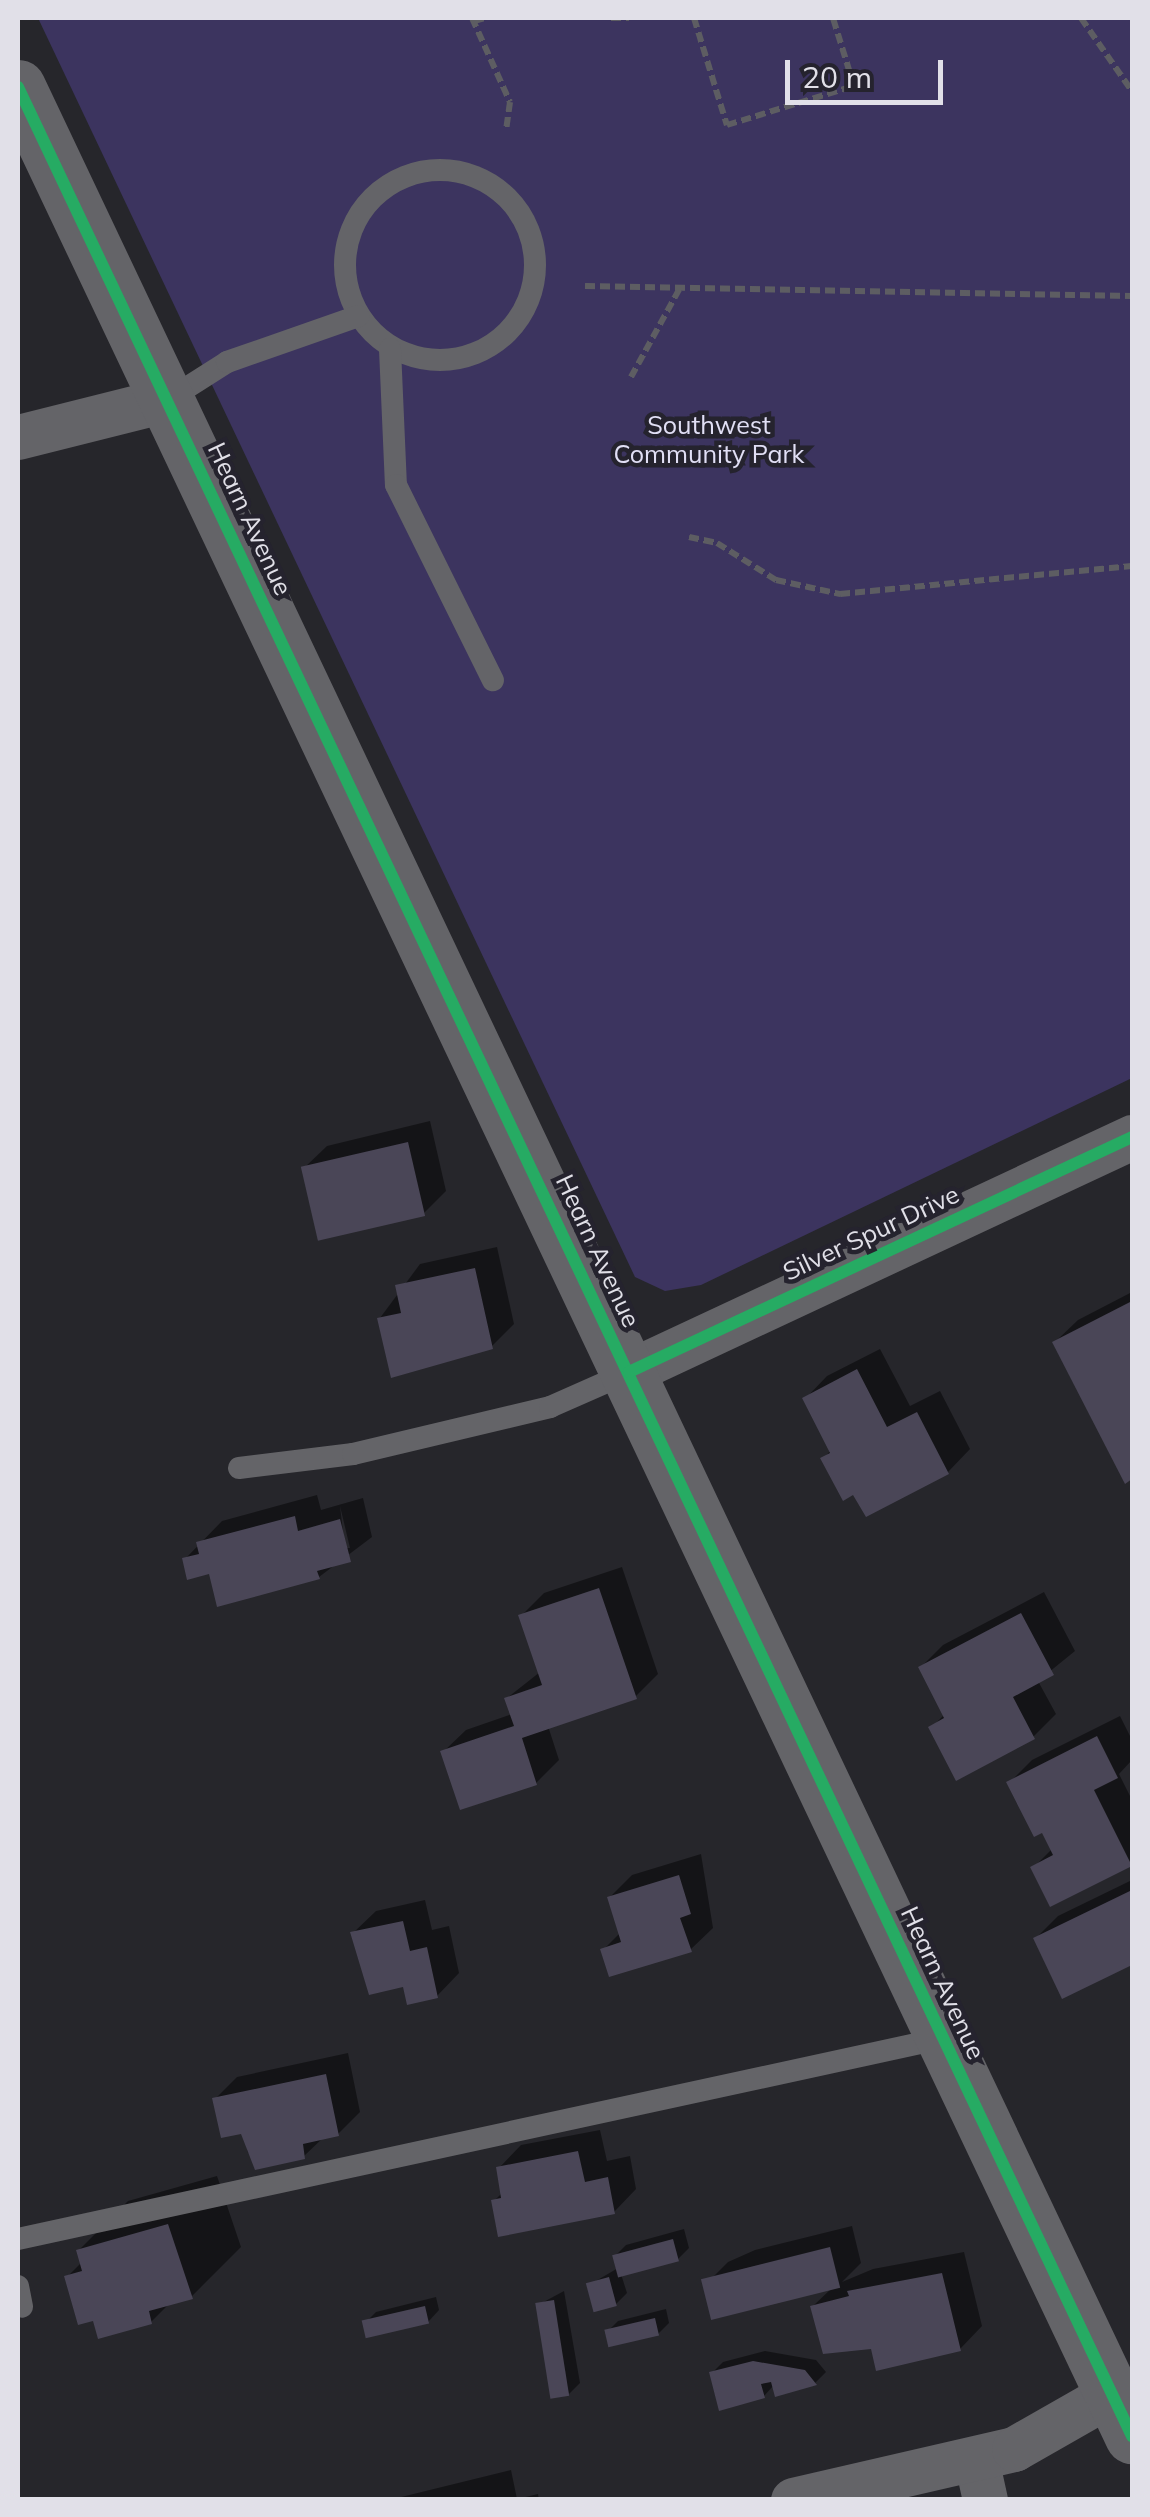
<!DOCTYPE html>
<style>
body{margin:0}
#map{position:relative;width:1150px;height:2517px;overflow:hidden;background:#26262b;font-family:Mulish,sans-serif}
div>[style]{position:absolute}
.green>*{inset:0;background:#3c345f}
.shadow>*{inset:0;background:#0007}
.building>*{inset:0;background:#4a4657;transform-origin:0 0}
.path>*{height:6px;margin-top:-3px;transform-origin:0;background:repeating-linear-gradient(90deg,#5d5d62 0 10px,transparent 0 15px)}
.lane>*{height:22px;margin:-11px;padding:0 11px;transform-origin:11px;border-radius:11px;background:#646468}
.lane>.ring{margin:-11px;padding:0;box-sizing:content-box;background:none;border:22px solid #646468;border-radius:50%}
.street>*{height:45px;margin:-22.5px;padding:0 22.5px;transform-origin:22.5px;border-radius:22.5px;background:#646468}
.secondary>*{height:55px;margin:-27.5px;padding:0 27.5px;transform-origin:27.5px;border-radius:27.5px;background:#646468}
.cycleway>*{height:12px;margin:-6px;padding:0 6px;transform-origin:6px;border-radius:6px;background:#26ab63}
span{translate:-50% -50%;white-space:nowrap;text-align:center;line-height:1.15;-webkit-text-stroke:9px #25232e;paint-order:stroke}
.park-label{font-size:25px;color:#e1dff5}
.street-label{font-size:25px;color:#e1e0e8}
.frame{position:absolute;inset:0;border:20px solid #e1e0e8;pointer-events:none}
.scale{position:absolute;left:785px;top:60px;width:158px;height:45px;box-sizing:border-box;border:5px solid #e1e0e8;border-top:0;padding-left:12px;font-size:30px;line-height:35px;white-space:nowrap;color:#e1e0e8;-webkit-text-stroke:8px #25232e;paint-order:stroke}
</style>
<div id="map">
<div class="green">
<div style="clip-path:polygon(38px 18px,1132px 18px,1132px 1078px,701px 1285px,665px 1291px,635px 1277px)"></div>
</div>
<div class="shadow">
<div style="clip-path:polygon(430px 1121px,446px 1191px,424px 1213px,304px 1168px,327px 1146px)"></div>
<div style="clip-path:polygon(497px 1247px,514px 1324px,492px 1346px,380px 1318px,420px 1264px)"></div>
<div style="clip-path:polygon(1132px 1292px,1132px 1477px,1126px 1480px,1055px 1342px,1078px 1320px)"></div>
<div style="clip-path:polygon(880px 1349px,910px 1406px,940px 1391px,970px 1449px,948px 1472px,854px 1492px,823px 1459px,831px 1450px,805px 1399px,827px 1376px)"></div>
<div style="clip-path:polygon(evenodd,317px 1495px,321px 1510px,363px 1498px,372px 1537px,319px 1577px,211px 1571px,185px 1559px,222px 1521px,317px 1495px,340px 1506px,350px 1548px,345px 1548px,340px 1506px)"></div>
<div style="clip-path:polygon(622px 1567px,658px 1674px,635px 1697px,548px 1726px,559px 1760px,536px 1783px,443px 1752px,466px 1730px,512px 1714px,507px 1698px,540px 1672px,521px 1616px,544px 1593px)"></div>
<div style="clip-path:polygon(1044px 1592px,1075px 1651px,1038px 1681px,1056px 1714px,1033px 1737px,931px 1728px,945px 1714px,921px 1667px,943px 1645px)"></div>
<div style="clip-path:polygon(1120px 1716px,1132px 1740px,1132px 1760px,1119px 1774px,1132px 1800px,1132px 1862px,1051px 1904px,1033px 1868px,1053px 1848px,1009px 1783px,1032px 1760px)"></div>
<div style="clip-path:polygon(701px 1854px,713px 1928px,690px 1950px,603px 1950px,621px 1932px,610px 1897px,632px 1875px)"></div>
<div style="clip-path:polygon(1132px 1880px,1132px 1963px,1063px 1996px,1036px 1938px,1058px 1916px)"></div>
<div style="clip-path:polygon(425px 1900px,432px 1930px,449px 1926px,459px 1973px,437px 1996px,405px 1984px,353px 1933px,376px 1911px)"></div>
<div style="clip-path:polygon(348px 2053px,360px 2112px,338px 2134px,324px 2137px,304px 2156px,248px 2153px,243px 2131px,215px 2099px,237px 2077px)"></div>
<div style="clip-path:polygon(600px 2130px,607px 2161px,630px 2156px,636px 2189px,614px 2212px,494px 2201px,503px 2192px,499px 2168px,521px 2145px)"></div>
<div style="clip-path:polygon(217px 2176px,241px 2247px,192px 2296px,171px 2302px,151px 2322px,95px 2318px,67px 2277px,82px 2262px,79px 2250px,128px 2201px)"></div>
<div style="clip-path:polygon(852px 2226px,861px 2263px,842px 2282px,873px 2269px,964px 2252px,982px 2326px,960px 2349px,873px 2346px,813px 2306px,832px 2288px,705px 2285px,728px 2262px,755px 2250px)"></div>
<div style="clip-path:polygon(684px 2229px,689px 2248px,678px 2259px,621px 2274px,627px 2293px,616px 2304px,589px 2285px,618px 2268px,615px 2256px,626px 2245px)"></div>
<div style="clip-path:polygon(564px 2291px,580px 2383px,569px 2394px,538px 2305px)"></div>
<div style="clip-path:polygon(436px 2297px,439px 2310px,428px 2322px,365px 2323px,376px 2312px)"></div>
<div style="clip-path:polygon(666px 2309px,669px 2323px,658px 2334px,607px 2332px,618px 2321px)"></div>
<div style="clip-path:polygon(765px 2351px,816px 2360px,826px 2372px,815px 2383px,776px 2394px,774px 2385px,764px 2396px,712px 2373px,723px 2362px)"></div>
<div style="clip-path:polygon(511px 2470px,517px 2499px,538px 2494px,539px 2500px,389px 2500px)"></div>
</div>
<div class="building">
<div style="left:408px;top:1142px;width:76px;height:110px;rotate:77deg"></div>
<div style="clip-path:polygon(475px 1268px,493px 1349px,391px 1378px,377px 1318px,401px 1313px,395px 1285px)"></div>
<div style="clip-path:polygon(1132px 1301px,1132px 1479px,1125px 1484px,1052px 1342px)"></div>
<div style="clip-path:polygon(857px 1369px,887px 1427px,917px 1412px,949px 1474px,866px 1517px,853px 1495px,843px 1501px,820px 1458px,830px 1453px,802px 1398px)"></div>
<div style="clip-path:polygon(295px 1516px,298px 1531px,340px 1519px,351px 1562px,317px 1571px,320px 1579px,217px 1607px,209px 1574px,187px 1580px,182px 1558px,199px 1554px,196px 1542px)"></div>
<div style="clip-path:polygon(599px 1588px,637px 1699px,522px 1738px,537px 1785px,460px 1810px,440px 1751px,514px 1726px,504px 1698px,542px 1685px,518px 1615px)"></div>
<div style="clip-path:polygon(1021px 1613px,1054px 1675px,1013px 1697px,1035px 1739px,956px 1781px,928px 1727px,944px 1718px,918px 1667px)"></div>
<div style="clip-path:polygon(1097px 1736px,1118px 1778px,1094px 1790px,1132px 1866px,1050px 1907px,1030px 1867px,1053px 1855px,1042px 1833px,1034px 1837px,1006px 1782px)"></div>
<div style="clip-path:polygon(679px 1875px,691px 1914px,680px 1918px,692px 1952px,609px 1977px,600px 1949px,621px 1942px,607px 1897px)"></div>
<div style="clip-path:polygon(1132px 1890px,1132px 1965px,1062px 1999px,1033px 1938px)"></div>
<div style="clip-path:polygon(403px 1921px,410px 1951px,427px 1947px,438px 1998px,407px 2005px,403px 1987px,369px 1995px,350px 1932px)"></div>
<div style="clip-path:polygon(326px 2074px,339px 2136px,303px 2144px,305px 2159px,255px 2170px,241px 2134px,221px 2138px,212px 2098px)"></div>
<div style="clip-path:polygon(578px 2151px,585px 2182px,608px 2177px,615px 2214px,498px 2237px,491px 2200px,501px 2198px,496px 2167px)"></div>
<div style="clip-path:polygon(168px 2224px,193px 2299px,149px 2311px,152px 2324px,98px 2339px,93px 2321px,78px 2325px,64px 2276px,82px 2271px,76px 2250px)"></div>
<div style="left:673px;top:2239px;width:23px;height:63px;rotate:75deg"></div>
<div style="left:830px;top:2247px;width:42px;height:133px;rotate:76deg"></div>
<div style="clip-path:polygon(942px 2273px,961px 2351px,876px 2371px,871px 2349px,823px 2354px,810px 2306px,849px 2296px,847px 2291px)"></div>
<div style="left:609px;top:2277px;width:30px;height:24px;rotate:75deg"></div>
<div style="left:554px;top:2300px;width:97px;height:19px;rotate:81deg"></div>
<div style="left:425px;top:2306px;width:18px;height:65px;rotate:77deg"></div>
<div style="left:655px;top:2318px;width:18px;height:52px;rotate:77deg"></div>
<div style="clip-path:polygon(753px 2361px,805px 2370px,817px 2385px,775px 2397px,771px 2382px,761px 2384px,765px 2398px,719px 2411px,709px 2372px)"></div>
</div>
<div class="path">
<div style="left:472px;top:18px;width:92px;rotate:65.7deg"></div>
<div style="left:510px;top:102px;width:29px;rotate:98deg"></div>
<div style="left:611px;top:18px;width:18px"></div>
<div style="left:694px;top:18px;width:112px;rotate:72.9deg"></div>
<div style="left:727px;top:125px;width:133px;rotate:-17.1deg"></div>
<div style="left:854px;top:86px;width:71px;rotate:-107.2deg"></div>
<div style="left:1081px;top:18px;width:89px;rotate:55.1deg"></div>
<div style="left:474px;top:21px;width:11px;rotate:-15deg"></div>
<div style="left:585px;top:286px;width:547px;rotate:1.05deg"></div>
<div style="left:631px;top:377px;width:104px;rotate:-61.2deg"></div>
<div style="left:689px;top:537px;width:29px;rotate:12deg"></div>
<div style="left:717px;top:543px;width:70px;rotate:32.1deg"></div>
<div style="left:776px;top:580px;width:66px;rotate:12.3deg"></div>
<div style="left:840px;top:594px;width:293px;rotate:-5.5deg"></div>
</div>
<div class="lane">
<div class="ring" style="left:345px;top:170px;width:168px;height:168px"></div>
<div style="left:390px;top:349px;width:136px;rotate:87.5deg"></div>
<div style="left:396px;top:485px;width:218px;rotate:63.6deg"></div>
<div style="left:169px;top:399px;width:69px;rotate:-32.5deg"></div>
<div style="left:227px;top:362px;width:139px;rotate:-19.3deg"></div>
<div style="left:239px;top:1468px;width:115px;rotate:-7deg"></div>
<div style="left:353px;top:1454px;width:203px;rotate:-13.4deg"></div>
<div style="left:550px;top:1407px;width:84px;rotate:-23.8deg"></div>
<div style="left:18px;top:2239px;width:948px;rotate:-12.25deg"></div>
<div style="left:18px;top:2286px;width:21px;rotate:79deg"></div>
</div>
<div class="street">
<div style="left:18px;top:437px;width:156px;rotate:-14.1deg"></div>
<div style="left:629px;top:1372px;width:555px;rotate:-25.04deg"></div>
<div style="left:976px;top:2459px;width:42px;rotate:77.6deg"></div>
<div style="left:793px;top:2500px;width:227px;rotate:-13deg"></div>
<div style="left:1014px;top:2449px;width:113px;rotate:-29.7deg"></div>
</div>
<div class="secondary">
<div style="left:18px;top:87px;width:2600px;rotate:64.63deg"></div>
</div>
<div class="cycleway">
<div style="left:18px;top:87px;width:2600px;rotate:64.63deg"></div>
<div style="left:629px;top:1372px;width:555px;rotate:-25.04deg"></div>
</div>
<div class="park-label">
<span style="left:709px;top:440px">Southwest<br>Community Park</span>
</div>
<div class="street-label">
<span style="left:250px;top:519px;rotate:65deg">Hearn Avenue</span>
<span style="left:871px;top:1233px;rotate:-25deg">Silver Spur Drive</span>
<span style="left:598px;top:1251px;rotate:65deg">Hearn Avenue</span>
<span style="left:943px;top:1983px;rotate:65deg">Hearn Avenue</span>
</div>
<div class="frame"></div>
<div class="scale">20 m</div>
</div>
